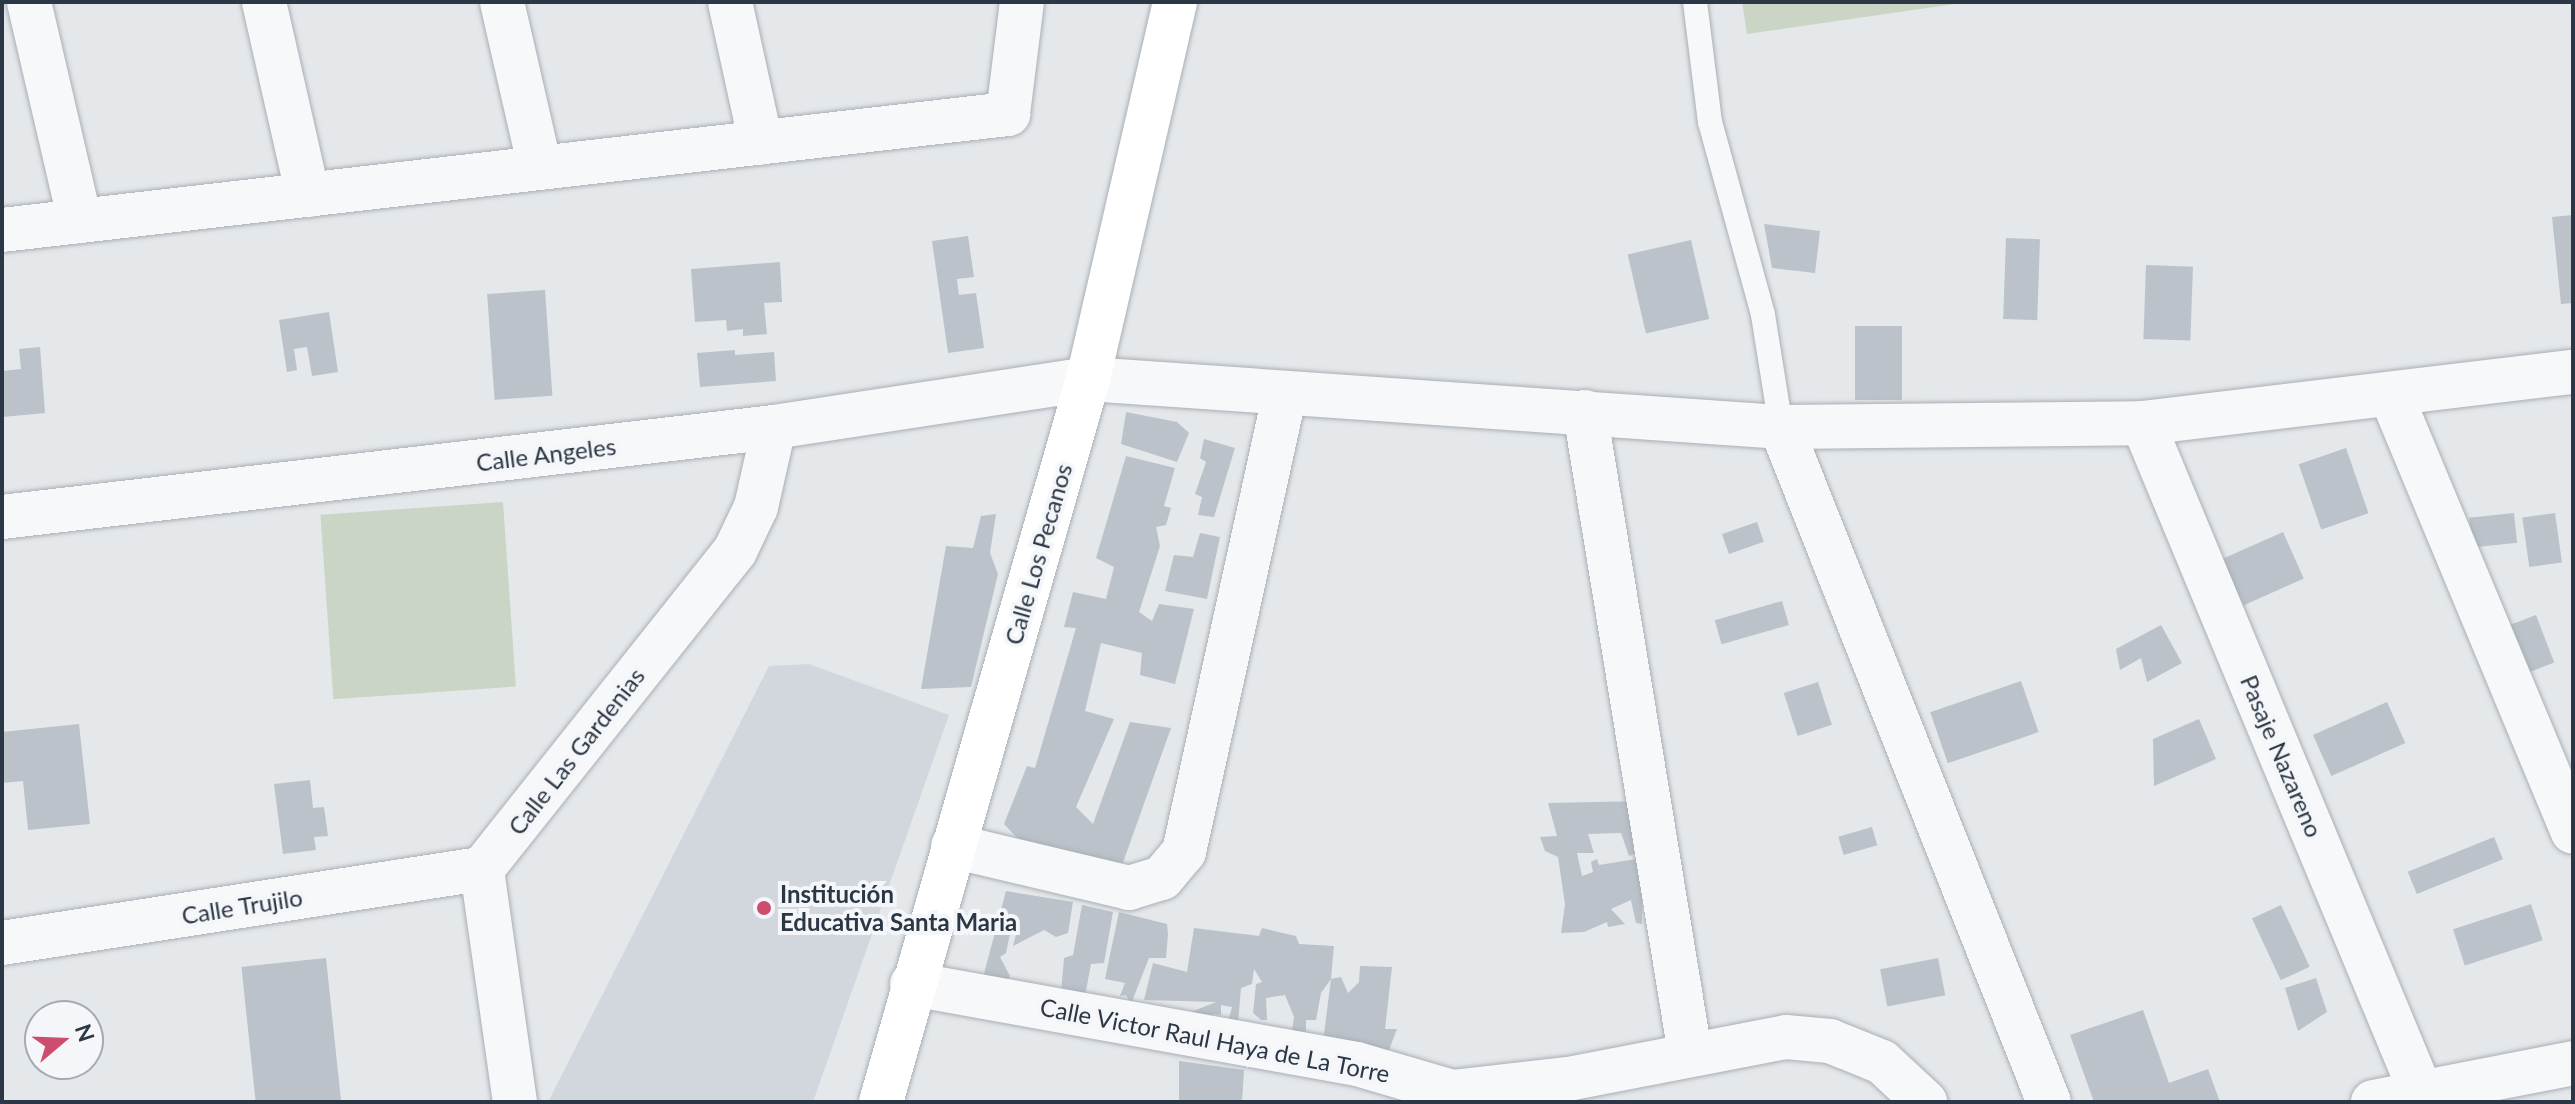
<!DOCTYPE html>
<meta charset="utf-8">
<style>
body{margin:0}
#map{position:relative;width:2575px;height:1104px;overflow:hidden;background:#e4e8eb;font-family:Lato,sans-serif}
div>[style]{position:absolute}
.built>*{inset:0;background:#d2d7dd}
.green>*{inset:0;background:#cbd5c5;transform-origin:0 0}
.building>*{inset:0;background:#bbc2c9;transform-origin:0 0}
.roads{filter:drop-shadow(0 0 2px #a9afb6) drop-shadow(0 0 2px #a9afb6)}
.lane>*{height:24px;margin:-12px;padding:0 12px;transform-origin:12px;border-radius:12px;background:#f7f8fa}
.street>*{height:44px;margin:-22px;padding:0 22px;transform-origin:22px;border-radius:22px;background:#f7f8fa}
.secondary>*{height:44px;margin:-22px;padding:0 22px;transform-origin:22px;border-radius:22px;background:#fff}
.dots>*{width:22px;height:22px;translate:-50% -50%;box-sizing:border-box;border:4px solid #f4f6f9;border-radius:50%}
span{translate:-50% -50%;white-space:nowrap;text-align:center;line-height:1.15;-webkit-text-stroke:8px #f4f6f9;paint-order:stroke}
.street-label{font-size:24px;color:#2b3744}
.poi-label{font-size:24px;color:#2b3744;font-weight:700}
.left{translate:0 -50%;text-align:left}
.frame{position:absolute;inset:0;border:4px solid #2b3744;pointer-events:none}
.north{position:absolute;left:24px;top:1000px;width:80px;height:80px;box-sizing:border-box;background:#f4f6f9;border:2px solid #a4aab1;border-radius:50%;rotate:71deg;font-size:22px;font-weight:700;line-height:32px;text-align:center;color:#2b3744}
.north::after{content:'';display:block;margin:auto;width:28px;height:36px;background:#cd4d6f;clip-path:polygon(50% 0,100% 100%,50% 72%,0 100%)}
</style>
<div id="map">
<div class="built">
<div style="clip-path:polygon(809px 664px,949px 715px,813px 1102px,548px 1102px,769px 666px)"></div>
</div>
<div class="green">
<div style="clip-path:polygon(1742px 2px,1969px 2px,1747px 34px)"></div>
<div style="left:503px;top:502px;width:185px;height:183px;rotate:86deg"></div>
</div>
<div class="building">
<div style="clip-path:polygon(2573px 215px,2573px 303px,2561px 304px,2552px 217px)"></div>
<div style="clip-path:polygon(1764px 224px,1820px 231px,1815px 273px,1772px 268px)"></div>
<div style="clip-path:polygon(968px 236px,974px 277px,957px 279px,959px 295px,976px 293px,984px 348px,948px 353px,932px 241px)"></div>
<div style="left:2006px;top:238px;width:34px;height:81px;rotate:2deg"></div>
<div style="left:1691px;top:240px;width:81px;height:65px;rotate:77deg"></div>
<div style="clip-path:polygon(780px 262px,782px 302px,764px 303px,767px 334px,743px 336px,743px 329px,727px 331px,726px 320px,695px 322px,691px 269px)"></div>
<div style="left:2146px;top:265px;width:47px;height:74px;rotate:2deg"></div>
<div style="left:545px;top:290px;width:106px;height:58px;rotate:86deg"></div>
<div style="clip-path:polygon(329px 312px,338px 372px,312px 376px,307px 347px,294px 349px,297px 370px,287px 372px,279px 320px)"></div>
<div style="left:1855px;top:326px;width:47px;height:74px"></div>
<div style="clip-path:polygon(40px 347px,45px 413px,2px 417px,2px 371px,21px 369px,19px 349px)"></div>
<div style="clip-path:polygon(735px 350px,735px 355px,774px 352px,776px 381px,700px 387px,697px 353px)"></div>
<div style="clip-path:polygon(1126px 412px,1177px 422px,1189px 433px,1177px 462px,1121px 444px)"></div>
<div style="clip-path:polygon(1204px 439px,1235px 448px,1214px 517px,1198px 515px,1202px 497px,1195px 494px,1206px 462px,1200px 458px)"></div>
<div style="left:2346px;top:448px;width:69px;height:50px;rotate:71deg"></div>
<div style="clip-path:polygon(1126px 456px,1175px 468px,1164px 506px,1171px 508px,1166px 525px,1156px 527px,1160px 546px,1139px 612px,1152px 621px,1159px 604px,1194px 609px,1175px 684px,1140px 675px,1142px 653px,1101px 643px,1085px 711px,1114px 719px,1076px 807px,1093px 824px,1130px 722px,1171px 728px,1120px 871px,1025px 846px,1004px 824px,1027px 766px,1035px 768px,1076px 628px,1064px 627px,1073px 592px,1106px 599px,1114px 567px,1096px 558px)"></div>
<div style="left:2514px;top:513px;width:30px;height:45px;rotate:84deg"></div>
<div style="left:2555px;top:513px;width:50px;height:33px;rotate:82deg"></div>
<div style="clip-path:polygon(996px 514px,990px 553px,998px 574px,971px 687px,921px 689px,946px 546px,973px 548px,981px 516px)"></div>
<div style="left:1757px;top:522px;width:21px;height:37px;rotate:71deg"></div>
<div style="left:2283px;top:532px;width:51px;height:66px;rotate:66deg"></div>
<div style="clip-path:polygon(1200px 533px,1220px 537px,1207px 599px,1165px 591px,1174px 555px,1193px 557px)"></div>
<div style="left:1782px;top:601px;width:25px;height:70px;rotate:74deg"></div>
<div style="left:2536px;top:615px;width:51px;height:35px;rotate:69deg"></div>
<div style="clip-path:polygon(2161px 625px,2182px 663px,2147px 682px,2141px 658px,2120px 670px,2116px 649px)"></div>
<div style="left:2021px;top:681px;width:54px;height:96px;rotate:71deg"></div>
<div style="left:1818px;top:682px;width:45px;height:36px;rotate:72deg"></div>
<div style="left:2387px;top:702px;width:45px;height:81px;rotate:66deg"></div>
<div style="clip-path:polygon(2199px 719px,2216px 759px,2154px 786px,2153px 739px)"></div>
<div style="clip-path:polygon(79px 724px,90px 824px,28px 830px,23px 781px,2px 783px,2px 732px)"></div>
<div style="clip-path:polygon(310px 780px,313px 808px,324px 807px,328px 836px,314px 837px,316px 850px,283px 854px,274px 784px)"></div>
<div style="clip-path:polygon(1646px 801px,1641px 852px,1629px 856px,1621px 833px,1588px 834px,1594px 853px,1577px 853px,1582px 876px,1593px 872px,1591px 862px,1597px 859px,1599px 865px,1642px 858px,1642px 924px,1636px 923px,1631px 900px,1611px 909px,1625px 924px,1608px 927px,1607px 922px,1584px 932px,1561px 933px,1565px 904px,1558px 857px,1545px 851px,1540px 837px,1557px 836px,1548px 803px)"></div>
<div style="left:1872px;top:827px;width:19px;height:35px;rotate:74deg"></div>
<div style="left:2494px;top:837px;width:24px;height:93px;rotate:68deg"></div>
<div style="clip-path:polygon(1006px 891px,1073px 902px,1068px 933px,1056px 937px,1044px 930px,1013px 946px,1019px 923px,1012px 924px,1006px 953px,1000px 957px,1010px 976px,1006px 987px,982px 981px)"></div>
<div style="left:2531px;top:904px;width:38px;height:82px;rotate:72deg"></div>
<div style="clip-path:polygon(1082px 905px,1113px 912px,1104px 963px,1091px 964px,1085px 996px,1061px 993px,1064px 958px,1073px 955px)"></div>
<div style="left:2281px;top:905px;width:68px;height:32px;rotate:65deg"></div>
<div style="clip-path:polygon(1119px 912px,1167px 924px,1168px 934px,1166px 958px,1149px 958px,1131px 1004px,1126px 995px,1120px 996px,1125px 983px,1105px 979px)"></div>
<div style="clip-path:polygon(1194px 928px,1259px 936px,1262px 928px,1296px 936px,1299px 944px,1334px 946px,1331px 979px,1321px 993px,1316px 1020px,1306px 1020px,1306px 1032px,1292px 1030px,1294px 1017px,1285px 995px,1266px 998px,1267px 1020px,1261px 1020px,1253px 1013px,1256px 984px,1262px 982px,1254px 969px,1252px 984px,1241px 988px,1238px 1023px,1228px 1022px,1232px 1007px,1221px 1005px,1221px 1015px,1212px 1014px,1208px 1023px,1191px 1012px,1216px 1002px,1144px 1000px,1153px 963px,1187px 972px)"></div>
<div style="left:326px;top:958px;width:145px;height:85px;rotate:84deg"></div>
<div style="left:1938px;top:958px;width:38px;height:59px;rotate:79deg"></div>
<div style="clip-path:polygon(1360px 966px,1392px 967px,1385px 1029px,1397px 1029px,1386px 1058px,1322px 1050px,1331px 979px,1341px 977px,1348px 993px,1359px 982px)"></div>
<div style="clip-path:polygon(2316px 978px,2327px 1012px,2298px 1031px,2285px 988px)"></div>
<div style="clip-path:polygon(2143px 1010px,2169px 1083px,2208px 1069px,2220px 1102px,2094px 1102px,2070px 1035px)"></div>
<div style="clip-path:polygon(1179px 1061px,1244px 1070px,1242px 1102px,1179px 1102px)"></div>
</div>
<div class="roads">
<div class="lane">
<div style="left:1695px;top:2px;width:121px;rotate:82.9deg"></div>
<div style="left:1710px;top:122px;width:200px;rotate:74.6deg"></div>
<div style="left:1763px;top:315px;width:113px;rotate:80.9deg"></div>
</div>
<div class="street">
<div style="left:29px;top:2px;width:225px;rotate:76.9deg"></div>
<div style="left:264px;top:2px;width:198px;rotate:77.2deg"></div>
<div style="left:502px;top:2px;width:170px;rotate:77.1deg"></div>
<div style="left:730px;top:2px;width:144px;rotate:77.6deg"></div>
<div style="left:2px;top:230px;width:1013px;rotate:-6.58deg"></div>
<div style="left:1008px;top:114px;width:113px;rotate:-82.9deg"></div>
<div style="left:2391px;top:395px;width:473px;rotate:67.4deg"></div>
<div style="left:1585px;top:412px;width:650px;rotate:80.7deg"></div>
<div style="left:2143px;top:423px;width:722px;rotate:67.45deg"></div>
<div style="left:1781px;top:427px;width:726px;rotate:68.35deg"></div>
<div style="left:2px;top:517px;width:777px;rotate:-6.65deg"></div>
<div style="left:774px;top:427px;width:318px;rotate:-8.7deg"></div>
<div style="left:1088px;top:379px;width:695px;rotate:3.96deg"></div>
<div style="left:1781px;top:427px;width:362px;rotate:-0.6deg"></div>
<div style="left:2143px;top:423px;width:433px;rotate:-6.8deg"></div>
<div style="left:953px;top:846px;width:181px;rotate:13.4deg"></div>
<div style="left:1129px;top:888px;width:34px;rotate:-17deg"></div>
<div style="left:1162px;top:878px;width:34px;rotate:-50deg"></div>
<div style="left:1184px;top:852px;width:470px;rotate:-77.6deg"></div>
<div style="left:2px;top:943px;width:486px;rotate:-8.8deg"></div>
<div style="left:912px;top:984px;width:452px;rotate:10.2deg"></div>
<div style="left:1357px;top:1064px;width:99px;rotate:16.4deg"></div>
<div style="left:1452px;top:1092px;width:117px;rotate:-6.4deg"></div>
<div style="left:1568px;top:1079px;width:222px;rotate:-10.9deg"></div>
<div style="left:1786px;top:1037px;width:44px;rotate:5.2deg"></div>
<div style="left:1830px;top:1041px;width:56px;rotate:22deg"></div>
<div style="left:1882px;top:1062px;width:59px;rotate:42.9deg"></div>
<div style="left:515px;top:1102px;width:235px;rotate:-98.1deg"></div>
<div style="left:482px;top:869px;width:406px;rotate:-51.5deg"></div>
<div style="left:735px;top:551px;width:49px;rotate:-64.5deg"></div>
<div style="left:756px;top:507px;width:82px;rotate:-77.3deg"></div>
<div style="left:2373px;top:1102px;width:204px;rotate:-11deg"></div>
</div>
<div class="secondary">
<div style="left:881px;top:1102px;width:752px;rotate:-74.02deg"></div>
<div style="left:1088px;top:379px;width:387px;rotate:-77deg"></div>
</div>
</div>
<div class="dots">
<div style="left:764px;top:908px;background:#cd4d6f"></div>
</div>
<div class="street-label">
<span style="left:546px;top:454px;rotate:-7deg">Calle Angeles</span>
<span style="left:1038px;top:554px;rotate:-74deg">Calle Los Pecanos</span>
<span style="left:576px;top:751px;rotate:-52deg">Calle Las Gardenias</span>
<span style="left:2282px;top:756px;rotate:67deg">Pasaje Nazareno</span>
<span style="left:242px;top:906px;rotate:-9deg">Calle Trujilo</span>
<span style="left:1215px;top:1040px;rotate:11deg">Calle Victor Raul Haya de La Torre</span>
</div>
<div class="poi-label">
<span class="left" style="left:780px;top:908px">Institución<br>Educativa Santa Maria</span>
</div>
<div class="frame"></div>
<div class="north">N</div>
</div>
